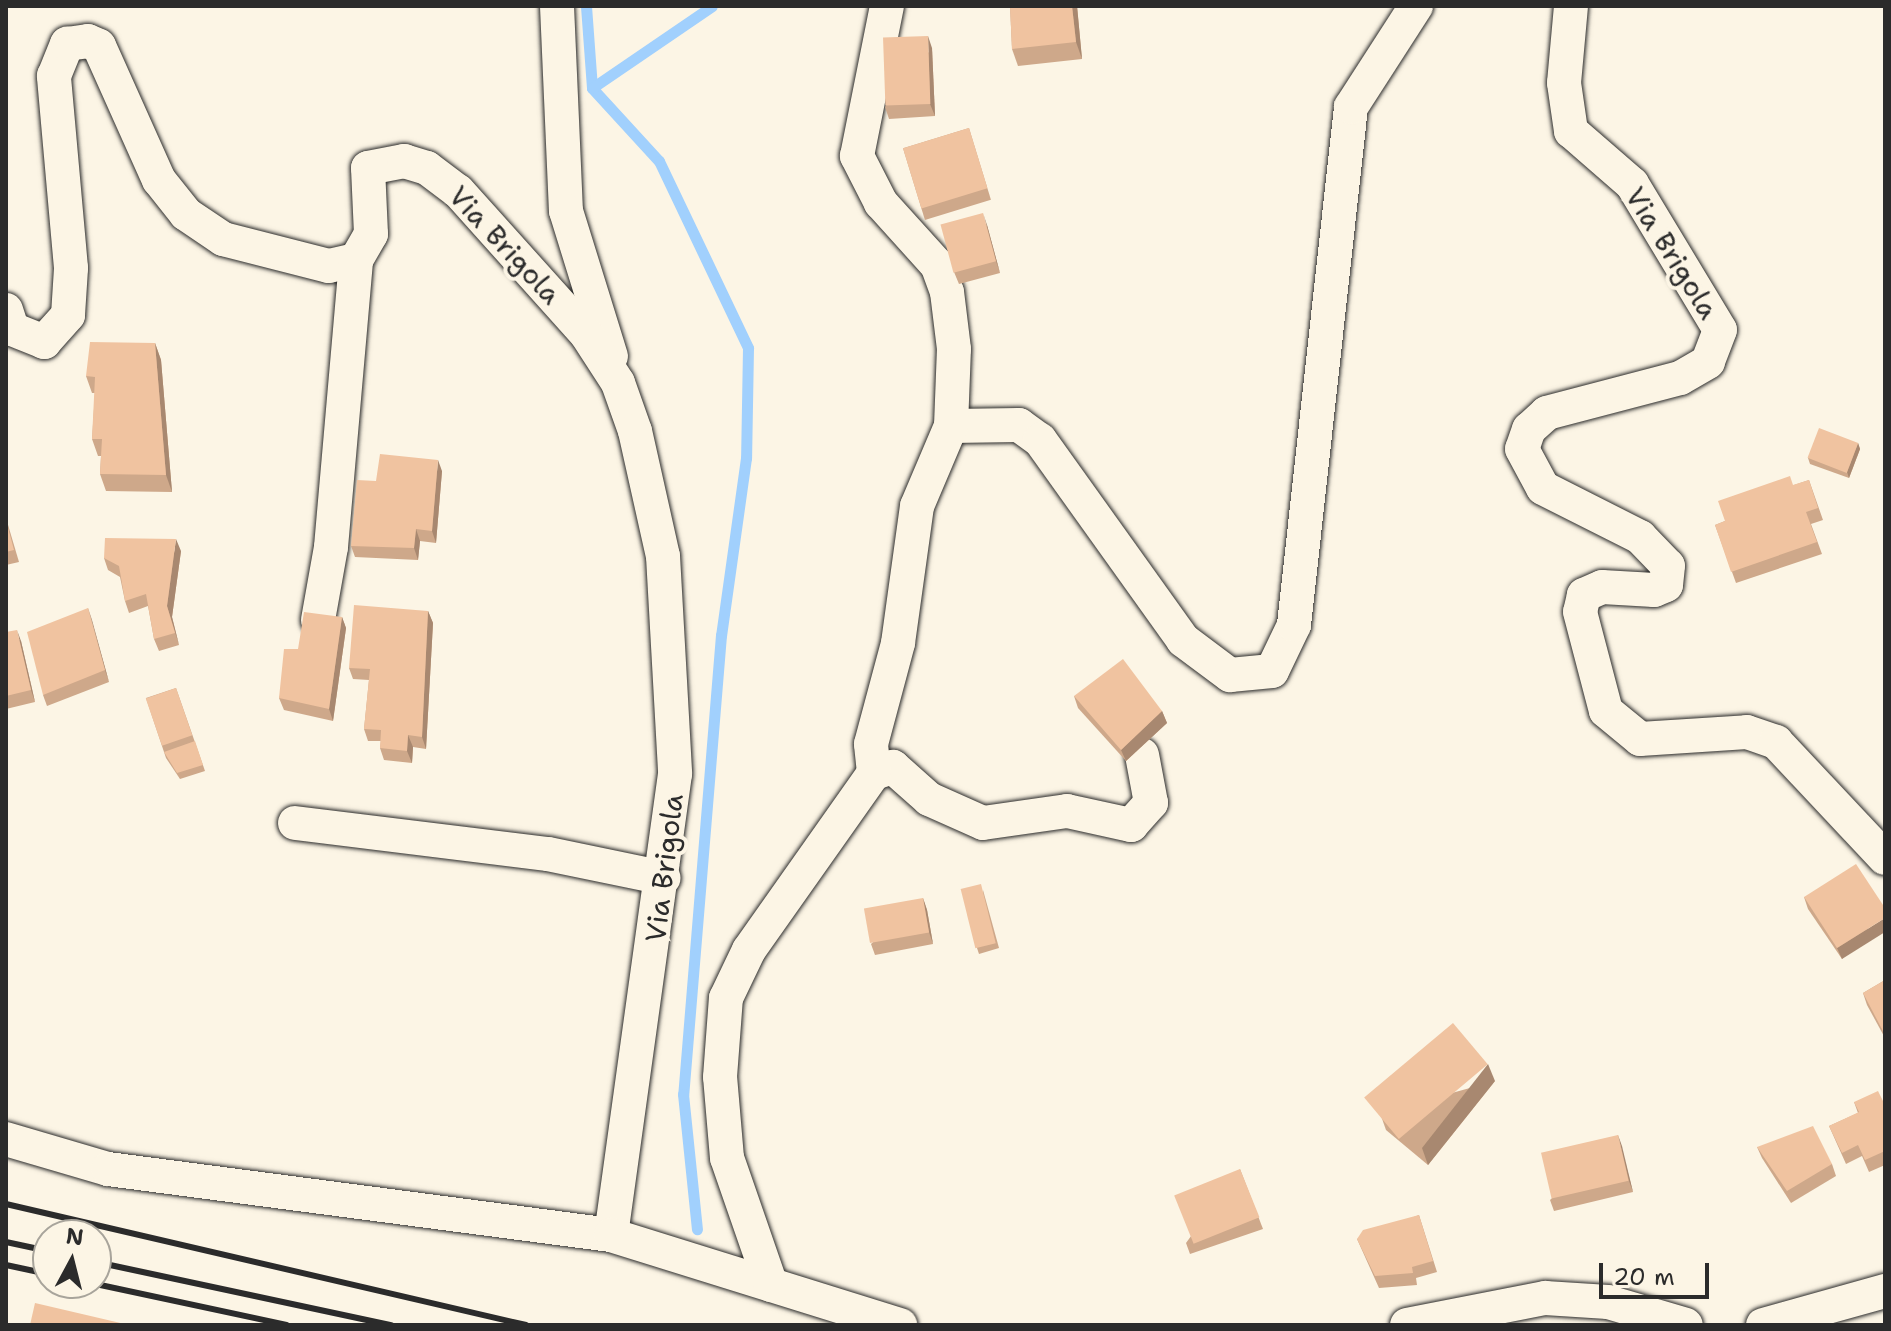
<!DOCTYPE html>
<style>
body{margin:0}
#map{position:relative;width:1891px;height:1331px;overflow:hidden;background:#fcf5e5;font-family:"Shantell Sans",sans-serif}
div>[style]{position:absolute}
.stream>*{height:11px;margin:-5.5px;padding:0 5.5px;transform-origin:5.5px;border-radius:5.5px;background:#a1d0fd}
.roads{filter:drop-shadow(0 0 2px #2b2b2b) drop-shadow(0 0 2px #2b2b2b)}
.minor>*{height:34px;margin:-17px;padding:0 17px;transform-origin:17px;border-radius:17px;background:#fcf5e5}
.rail>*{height:6px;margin:-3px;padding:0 3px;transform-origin:3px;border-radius:3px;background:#2b2b2b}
.wall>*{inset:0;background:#cea88a;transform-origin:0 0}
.shaded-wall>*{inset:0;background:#a88870}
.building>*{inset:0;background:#f0c3a0;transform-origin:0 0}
span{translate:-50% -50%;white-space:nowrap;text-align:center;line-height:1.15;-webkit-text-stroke:8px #fcf5e5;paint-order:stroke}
.street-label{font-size:28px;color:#2b2b2b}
.frame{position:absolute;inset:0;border:8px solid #2b2b2b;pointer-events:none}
.north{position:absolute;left:32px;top:1219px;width:80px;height:80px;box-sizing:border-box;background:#fcf5e5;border:2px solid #a8a49b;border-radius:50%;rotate:7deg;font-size:22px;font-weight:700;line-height:32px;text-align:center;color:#2b2b2b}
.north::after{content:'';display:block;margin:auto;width:28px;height:36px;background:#2b2b2b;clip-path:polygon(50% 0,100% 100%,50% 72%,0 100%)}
.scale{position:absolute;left:1599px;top:1263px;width:110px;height:36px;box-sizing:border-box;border:4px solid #2b2b2b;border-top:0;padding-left:10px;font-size:24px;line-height:28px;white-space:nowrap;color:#2b2b2b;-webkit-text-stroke:6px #fcf5e5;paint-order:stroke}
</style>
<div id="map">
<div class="stream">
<div style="left:586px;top:6px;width:82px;rotate:85.8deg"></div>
<div style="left:592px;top:88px;width:99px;rotate:47.5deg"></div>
<div style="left:659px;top:161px;width:207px;rotate:64.5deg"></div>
<div style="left:748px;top:348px;width:110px;rotate:91deg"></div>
<div style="left:746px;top:458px;width:179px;rotate:98deg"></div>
<div style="left:721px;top:635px;width:461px;rotate:94.7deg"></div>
<div style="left:683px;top:1094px;width:136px;rotate:84.1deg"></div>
<div style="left:592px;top:88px;width:145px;rotate:-34.3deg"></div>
</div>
<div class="roads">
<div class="minor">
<div style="left:557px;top:6px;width:205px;rotate:87.5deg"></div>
<div style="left:566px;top:211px;width:152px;rotate:72.8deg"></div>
<div style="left:1571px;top:6px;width:77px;rotate:95.2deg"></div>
<div style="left:1564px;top:83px;width:49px;rotate:81.7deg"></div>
<div style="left:1571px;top:131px;width:81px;rotate:41deg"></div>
<div style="left:1632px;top:184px;width:170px;rotate:58.9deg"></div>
<div style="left:1720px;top:330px;width:34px;rotate:111deg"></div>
<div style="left:1708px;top:362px;width:32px;rotate:150deg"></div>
<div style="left:1680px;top:378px;width:138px;rotate:165.3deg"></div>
<div style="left:1547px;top:413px;width:24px;rotate:138deg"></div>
<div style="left:1529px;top:429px;width:21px;rotate:109deg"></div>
<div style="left:1522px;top:449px;width:44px;rotate:61.7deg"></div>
<div style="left:1543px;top:488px;width:109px;rotate:26.8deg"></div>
<div style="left:1640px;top:537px;width:40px;rotate:46deg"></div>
<div style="left:1668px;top:566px;width:19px;rotate:96deg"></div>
<div style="left:1666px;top:585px;width:13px;rotate:157deg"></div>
<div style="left:1654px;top:590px;width:52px;rotate:-176.7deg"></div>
<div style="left:1602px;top:587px;width:20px;rotate:156deg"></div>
<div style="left:1584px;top:595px;width:17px;rotate:103deg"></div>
<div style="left:1580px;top:612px;width:102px;rotate:75.3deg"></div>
<div style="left:1606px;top:711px;width:44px;rotate:39.5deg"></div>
<div style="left:1640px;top:739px;width:107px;rotate:-3.7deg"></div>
<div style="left:1747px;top:732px;width:31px;rotate:19deg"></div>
<div style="left:1776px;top:742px;width:159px;rotate:46.8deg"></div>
<div style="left:6px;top:310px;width:20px;rotate:72deg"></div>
<div style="left:12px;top:329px;width:35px;rotate:22deg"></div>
<div style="left:44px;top:342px;width:36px;rotate:-48deg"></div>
<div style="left:68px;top:315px;width:47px;rotate:-86.3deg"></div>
<div style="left:71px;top:268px;width:193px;rotate:-95.1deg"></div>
<div style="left:54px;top:76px;width:35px;rotate:-68deg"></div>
<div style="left:67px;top:44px;width:21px;rotate:-8deg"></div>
<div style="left:88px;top:41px;width:12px;rotate:24deg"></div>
<div style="left:99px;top:46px;width:147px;rotate:65.9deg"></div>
<div style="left:159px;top:180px;width:43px;rotate:51.5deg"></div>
<div style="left:186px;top:214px;width:45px;rotate:34deg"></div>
<div style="left:223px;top:239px;width:109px;rotate:14.3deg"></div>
<div style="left:329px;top:266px;width:28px;rotate:-13deg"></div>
<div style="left:356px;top:260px;width:30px;rotate:-60deg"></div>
<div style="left:371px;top:234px;width:66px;rotate:-92.6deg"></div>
<div style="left:368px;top:168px;width:37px;rotate:-11deg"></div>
<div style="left:404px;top:161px;width:24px;rotate:17deg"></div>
<div style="left:427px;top:168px;width:39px;rotate:37deg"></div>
<div style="left:458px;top:191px;width:193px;rotate:48.1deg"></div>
<div style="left:587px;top:335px;width:57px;rotate:57.1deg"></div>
<div style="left:618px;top:383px;width:51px;rotate:70.5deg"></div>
<div style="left:635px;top:431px;width:128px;rotate:77.4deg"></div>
<div style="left:663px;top:556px;width:218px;rotate:86.8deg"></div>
<div style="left:675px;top:774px;width:465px;rotate:97.9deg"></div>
<div style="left:951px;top:426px;width:68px;rotate:-0.8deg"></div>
<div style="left:1019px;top:425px;width:26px;rotate:36deg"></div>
<div style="left:1040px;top:440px;width:246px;rotate:54.4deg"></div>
<div style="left:1183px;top:640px;width:59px;rotate:36.7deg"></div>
<div style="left:1230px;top:675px;width:42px;rotate:-5.4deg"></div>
<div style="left:1272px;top:671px;width:51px;rotate:-64.4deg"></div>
<div style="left:1294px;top:625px;width:521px;rotate:-83.72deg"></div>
<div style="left:1351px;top:107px;width:120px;rotate:-57.2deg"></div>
<div style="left:318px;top:620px;width:74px;rotate:-79.9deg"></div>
<div style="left:331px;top:547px;width:288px;rotate:-85deg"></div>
<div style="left:874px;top:773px;width:20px;rotate:-18deg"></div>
<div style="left:893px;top:767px;width:48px;rotate:41.6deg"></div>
<div style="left:929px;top:799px;width:59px;rotate:24deg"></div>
<div style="left:983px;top:823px;width:85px;rotate:-8.1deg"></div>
<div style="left:1067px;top:811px;width:66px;rotate:12.3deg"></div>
<div style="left:1131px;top:825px;width:30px;rotate:-48deg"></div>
<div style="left:1151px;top:803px;width:49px;rotate:-100.6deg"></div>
<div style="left:295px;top:823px;width:255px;rotate:7deg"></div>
<div style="left:548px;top:854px;width:118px;rotate:11.7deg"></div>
<div style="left:6px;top:1139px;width:106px;rotate:16.4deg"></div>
<div style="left:108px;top:1169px;width:507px;rotate:7.48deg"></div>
<div style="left:611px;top:1235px;width:303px;rotate:17.3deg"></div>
<div style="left:771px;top:1285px;width:134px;rotate:-109.1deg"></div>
<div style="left:727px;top:1158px;width:81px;rotate:-94.9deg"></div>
<div style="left:720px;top:1077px;width:79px;rotate:-85.7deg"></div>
<div style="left:726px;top:998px;width:53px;rotate:-64.4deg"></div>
<div style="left:749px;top:950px;width:217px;rotate:-54.8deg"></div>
<div style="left:874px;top:773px;width:29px;rotate:-96deg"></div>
<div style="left:871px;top:744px;width:105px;rotate:-75deg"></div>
<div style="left:898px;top:643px;width:138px;rotate:-82.1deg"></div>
<div style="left:917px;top:506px;width:87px;rotate:-67deg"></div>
<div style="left:951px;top:426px;width:77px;rotate:-87.8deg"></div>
<div style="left:954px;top:349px;width:57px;rotate:-97deg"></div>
<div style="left:947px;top:292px;width:29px;rotate:-110deg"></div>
<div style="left:937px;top:265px;width:84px;rotate:-132.1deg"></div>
<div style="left:881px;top:203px;width:53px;rotate:-117.1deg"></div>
<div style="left:857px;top:156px;width:153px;rotate:-78.7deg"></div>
<div style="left:1407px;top:1325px;width:141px;rotate:-11.1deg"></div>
<div style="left:1545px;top:1298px;width:63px;rotate:3.6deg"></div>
<div style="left:1608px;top:1302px;width:81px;rotate:16.4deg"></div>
<div style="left:1763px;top:1325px;width:127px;rotate:-15.6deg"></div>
</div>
</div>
<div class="rail">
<div style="left:6px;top:1204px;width:534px;rotate:13.1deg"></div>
<div style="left:6px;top:1242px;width:43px;rotate:12.1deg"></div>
<div style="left:96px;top:1262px;width:302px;rotate:12.1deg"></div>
<div style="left:6px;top:1265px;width:43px;rotate:12.1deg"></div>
<div style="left:91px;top:1283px;width:200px;rotate:12.1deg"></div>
</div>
<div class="wall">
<div style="clip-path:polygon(1010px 6px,1077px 6px,1082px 59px,1018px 66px,1012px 49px)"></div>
<div style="clip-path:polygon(932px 48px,935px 116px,889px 119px,885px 107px)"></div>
<div style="left:969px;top:128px;width:75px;height:69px;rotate:73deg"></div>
<div style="clip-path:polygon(987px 225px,1000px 273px,959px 284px,954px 272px)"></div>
<div style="clip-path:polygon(155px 343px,161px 360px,172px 492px,106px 491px,100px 474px,101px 456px,98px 456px,92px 439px,95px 393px,92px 393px,86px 376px)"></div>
<div style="clip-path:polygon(1858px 443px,1860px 449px,1849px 478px,1810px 464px,1808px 458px)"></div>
<div style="clip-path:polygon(442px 471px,436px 543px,420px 541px,418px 560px,355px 557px,351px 546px,376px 481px)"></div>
<div style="clip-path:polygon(1809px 480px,1823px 520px,1811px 524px,1822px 554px,1736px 583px,1715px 525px,1725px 521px,1794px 485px)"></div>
<div style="clip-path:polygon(6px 518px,19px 562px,6px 565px)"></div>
<div style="clip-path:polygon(181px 551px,172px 617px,179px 645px,159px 651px,154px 639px,148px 606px,129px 613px,125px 601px,120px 577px,108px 570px,104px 558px)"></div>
<div style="clip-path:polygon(88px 608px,109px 682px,47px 706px,43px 695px)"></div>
<div style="clip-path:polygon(428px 611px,433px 623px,426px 749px,413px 747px,412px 763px,384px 760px,380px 748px,381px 741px,368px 741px,364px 729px,369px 680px,353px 679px,349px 668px)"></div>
<div style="clip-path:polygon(342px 617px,346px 628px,333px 721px,284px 710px,279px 698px,298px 649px)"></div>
<div style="clip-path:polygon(6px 632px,21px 641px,35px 702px,6px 709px)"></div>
<div style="clip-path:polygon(176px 688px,205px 771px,180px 779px,166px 758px,146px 698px)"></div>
<div style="clip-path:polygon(1074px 696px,1162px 711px,1167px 723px,1126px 761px,1078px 708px)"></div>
<div style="clip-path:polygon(983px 890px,999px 948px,979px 954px,977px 948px)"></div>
<div style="clip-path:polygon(1804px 897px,1885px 908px,1842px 959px,1808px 909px)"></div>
<div style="clip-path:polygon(923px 898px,927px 910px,933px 944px,875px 955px,871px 944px)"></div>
<div style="clip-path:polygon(1885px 980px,1885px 1038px,1867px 1005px,1863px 993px)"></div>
<div style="clip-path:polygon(1495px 1081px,1428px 1165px,1386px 1130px,1380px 1113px)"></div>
<div style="clip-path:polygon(1854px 1102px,1885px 1105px,1885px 1165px,1869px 1172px,1862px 1156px,1846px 1164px,1829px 1126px,1858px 1113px)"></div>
<div style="clip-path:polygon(1618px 1135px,1633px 1192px,1554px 1211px,1550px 1200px)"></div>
<div style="clip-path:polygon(1757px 1147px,1832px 1164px,1836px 1176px,1791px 1203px,1762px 1158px)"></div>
<div style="clip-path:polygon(1240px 1169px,1263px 1229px,1190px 1254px,1186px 1243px)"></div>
<div style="clip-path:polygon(1419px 1215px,1437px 1272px,1416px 1278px,1417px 1285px,1379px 1288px,1357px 1239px)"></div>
</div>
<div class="shaded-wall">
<div style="clip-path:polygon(1072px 6px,1077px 6px,1082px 59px,1076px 42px)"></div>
<div style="clip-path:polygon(928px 36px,932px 48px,935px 116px,930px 104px)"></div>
<div style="clip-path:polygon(983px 213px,987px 225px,1000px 273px,996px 261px)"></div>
<div style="clip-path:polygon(155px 343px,161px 360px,172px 492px,166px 475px)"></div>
<div style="clip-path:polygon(1858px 443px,1860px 449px,1849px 478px,1847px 472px)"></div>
<div style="clip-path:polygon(438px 460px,442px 471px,436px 543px,432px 531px)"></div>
<div style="clip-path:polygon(416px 529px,420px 541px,418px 560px,414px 548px)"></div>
<div style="clip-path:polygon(176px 539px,181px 551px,172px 617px,179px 645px,167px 606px)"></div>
<div style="clip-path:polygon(88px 608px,92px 620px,109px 682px,105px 670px)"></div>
<div style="clip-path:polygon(428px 611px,433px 623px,426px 749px,422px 737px)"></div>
<div style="clip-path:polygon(342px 617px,346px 628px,333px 721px,329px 709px)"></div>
<div style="clip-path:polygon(17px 630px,21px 641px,35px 702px,31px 690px)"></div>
<div style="clip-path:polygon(1162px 711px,1167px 723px,1126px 761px,1121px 750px)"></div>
<div style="clip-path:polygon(408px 735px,413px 747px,412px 763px,407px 751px)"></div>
<div style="clip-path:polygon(923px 898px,927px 910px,933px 944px,929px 932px)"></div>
<div style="clip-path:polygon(1885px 918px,1885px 932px,1842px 959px,1837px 948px)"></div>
<div style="clip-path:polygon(1488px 1064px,1495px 1081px,1428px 1165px,1422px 1148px)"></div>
<div style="clip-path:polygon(1618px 1135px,1622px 1146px,1633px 1192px,1629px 1181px)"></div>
</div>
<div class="building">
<div style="clip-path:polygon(1010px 6px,1072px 6px,1076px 42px,1012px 49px)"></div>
<div style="left:928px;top:36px;width:68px;height:45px;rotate:88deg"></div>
<div style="left:969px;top:128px;width:63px;height:69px;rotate:73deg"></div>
<div style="left:983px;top:213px;width:50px;height:44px;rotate:75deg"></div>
<div style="clip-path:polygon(90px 342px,155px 343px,166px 475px,100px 474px,102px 439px,92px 439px,95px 377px,86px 376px)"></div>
<div style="left:1819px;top:428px;width:42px;height:32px;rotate:21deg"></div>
<div style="clip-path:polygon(380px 454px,438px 460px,432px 531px,416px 529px,414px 548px,351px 546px,357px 480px,376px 481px)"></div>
<div style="clip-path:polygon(1790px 476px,1793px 485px,1809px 480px,1818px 508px,1806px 512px,1817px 542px,1731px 572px,1715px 525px,1725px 521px,1718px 501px)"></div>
<div style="clip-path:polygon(6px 520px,14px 550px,6px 552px)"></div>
<div style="clip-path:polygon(105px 538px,176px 539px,167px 606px,175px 633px,154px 639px,146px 594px,125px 601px,119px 566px,104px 558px)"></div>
<div style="clip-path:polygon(354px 605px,428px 611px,422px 737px,408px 735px,407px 751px,380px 748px,381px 730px,364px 729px,370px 669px,349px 668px)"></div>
<div style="clip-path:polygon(88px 608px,105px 670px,43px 695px,27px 632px)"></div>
<div style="clip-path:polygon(304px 612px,342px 617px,329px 709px,279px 698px,284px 649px,298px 649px)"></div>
<div style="clip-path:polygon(17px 630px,31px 690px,6px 696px,6px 632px)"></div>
<div style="clip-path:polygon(1123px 659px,1162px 711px,1121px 750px,1074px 696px)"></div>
<div style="left:176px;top:688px;width:50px;height:32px;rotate:71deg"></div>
<div style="clip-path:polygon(195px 741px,203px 765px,177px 773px,164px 752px)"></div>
<div style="clip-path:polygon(1856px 864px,1885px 908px,1885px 918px,1837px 948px,1804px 897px)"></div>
<div style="left:981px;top:884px;width:61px;height:21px;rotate:76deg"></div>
<div style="left:923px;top:898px;width:35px;height:60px;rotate:80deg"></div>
<div style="clip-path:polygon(1885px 980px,1885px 1035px,1863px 993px)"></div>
<div style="left:1453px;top:1023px;width:54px;height:116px;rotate:50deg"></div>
<div style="clip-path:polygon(1878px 1091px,1885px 1105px,1885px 1151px,1865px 1160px,1858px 1145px,1842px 1153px,1829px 1126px,1859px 1112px,1854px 1102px)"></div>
<div style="clip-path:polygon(1813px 1126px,1832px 1164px,1787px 1191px,1757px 1147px)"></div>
<div style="left:1618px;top:1135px;width:47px;height:79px;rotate:77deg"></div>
<div style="left:1240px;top:1169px;width:52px;height:71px;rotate:68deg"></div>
<div style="clip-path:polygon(1419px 1215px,1433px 1261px,1412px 1267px,1413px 1273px,1375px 1276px,1357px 1239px,1363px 1230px)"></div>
<div style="clip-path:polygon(35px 1303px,129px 1325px,30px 1325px)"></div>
</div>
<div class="street-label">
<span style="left:505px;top:245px;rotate:47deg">Via Brigola</span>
<span style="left:1672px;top:253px;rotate:58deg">Via Brigola</span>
<span style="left:664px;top:868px;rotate:-83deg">Via Brigola</span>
</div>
<div class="frame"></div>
<div class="north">N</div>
<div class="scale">20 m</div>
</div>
